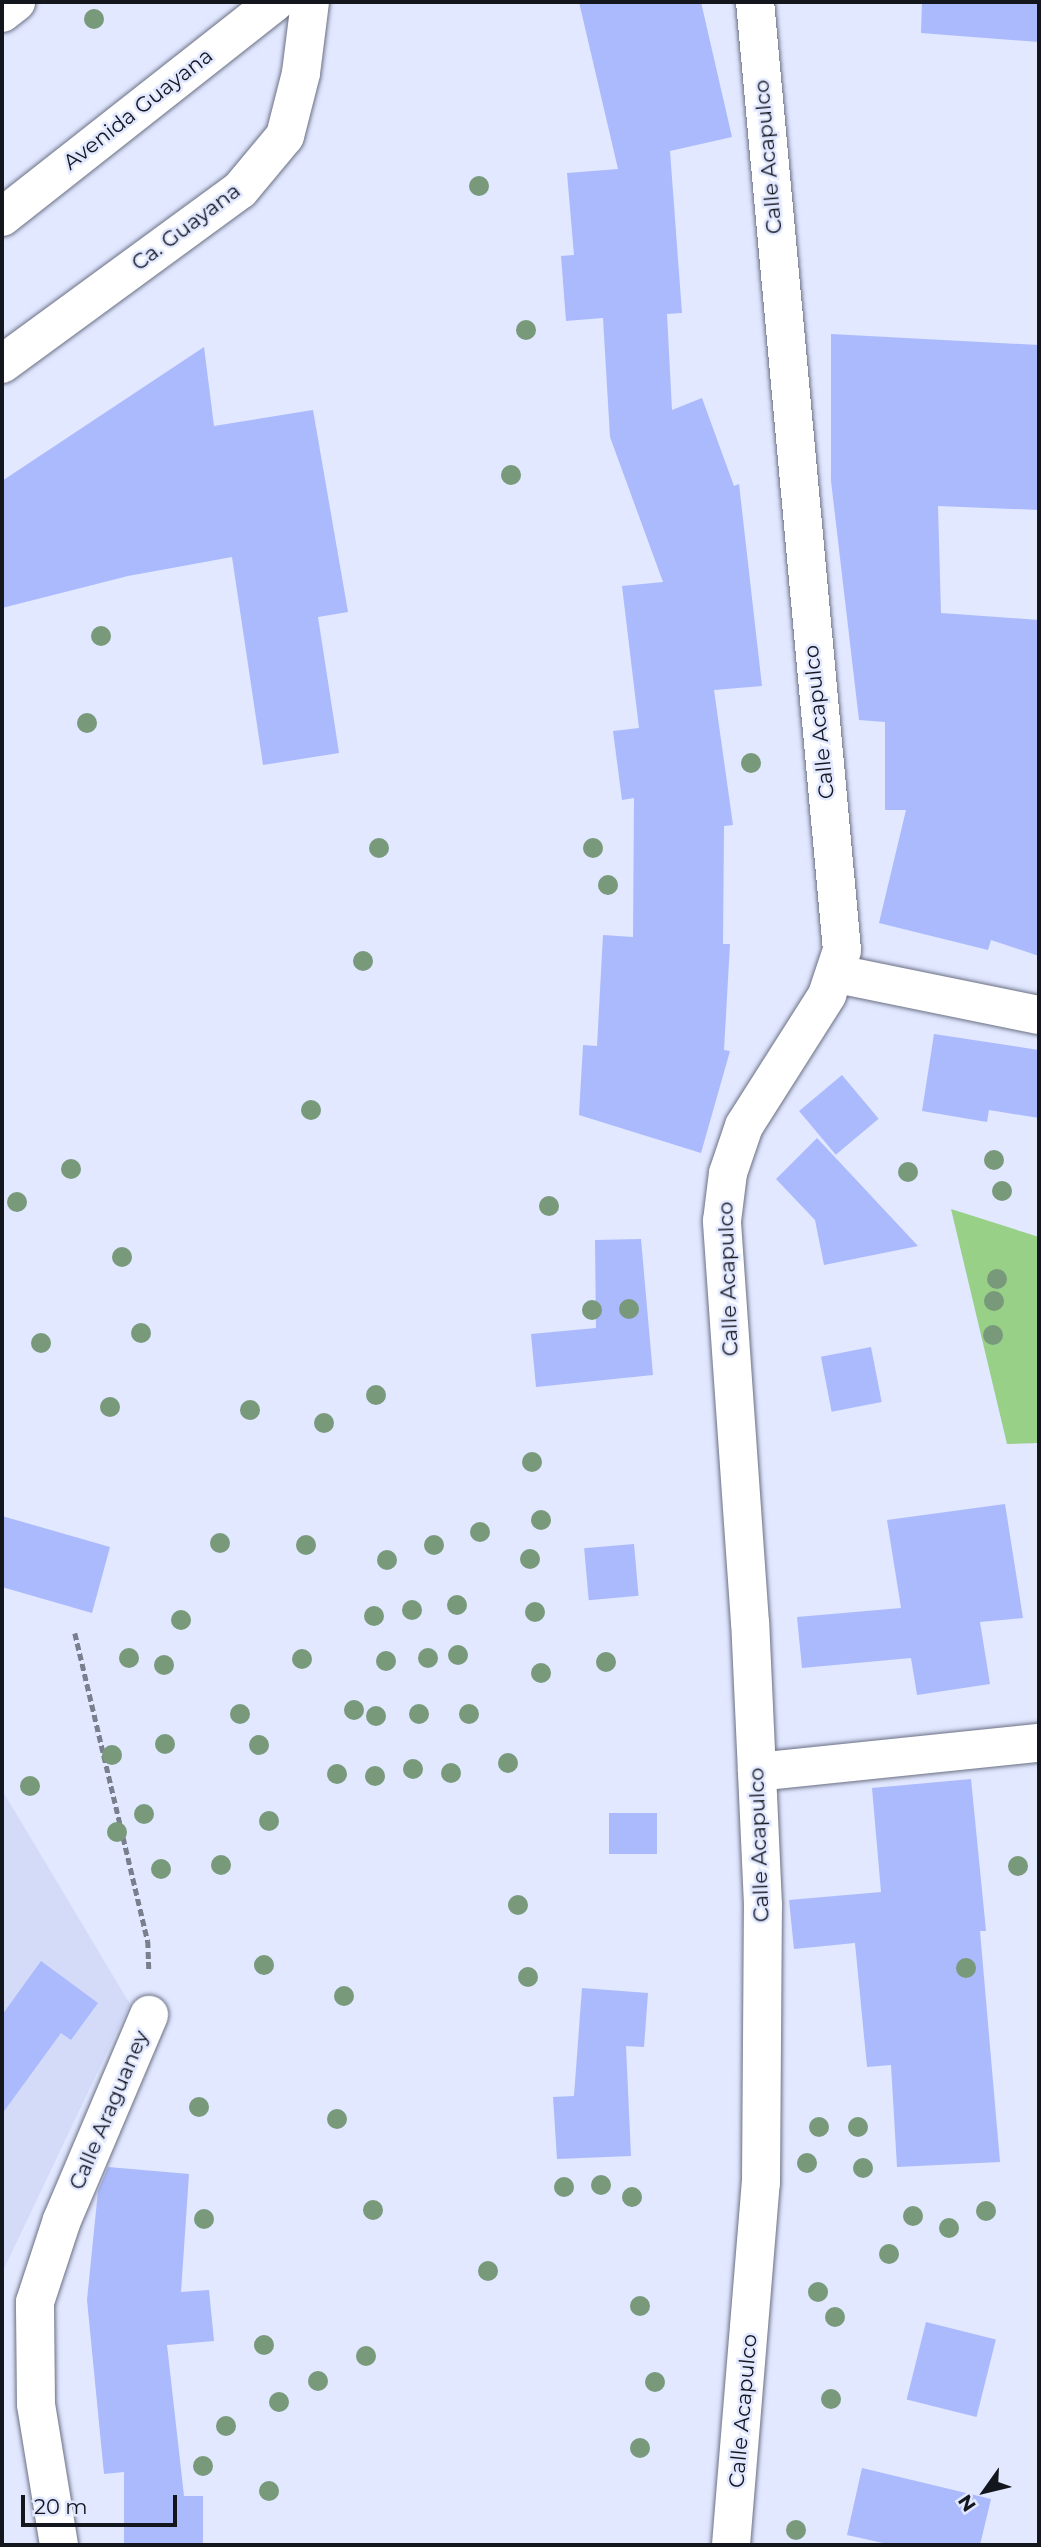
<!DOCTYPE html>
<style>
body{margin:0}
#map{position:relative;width:1041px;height:2547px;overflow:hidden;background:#e1e8ff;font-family:Montserrat,sans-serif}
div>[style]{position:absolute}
.built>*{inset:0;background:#d3dbf9}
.green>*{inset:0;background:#98d088}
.building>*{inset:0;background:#abbafc;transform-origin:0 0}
.path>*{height:4.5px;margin-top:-2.25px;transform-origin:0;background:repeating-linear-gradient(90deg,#7a7f8e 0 7px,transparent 0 10.5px)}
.roads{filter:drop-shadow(0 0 2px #6b7084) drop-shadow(0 0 2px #6b7084)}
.minor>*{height:38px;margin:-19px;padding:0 19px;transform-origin:19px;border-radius:19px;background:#fff}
.primary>*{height:38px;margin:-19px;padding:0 19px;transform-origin:19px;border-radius:19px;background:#fff}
.trees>*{width:20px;height:20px;margin:-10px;border-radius:50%;background:#78997a}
span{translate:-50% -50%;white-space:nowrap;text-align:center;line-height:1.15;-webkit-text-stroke:5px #e1e8ff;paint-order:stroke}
.street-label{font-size:21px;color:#14161e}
.frame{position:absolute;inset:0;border:4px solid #14161e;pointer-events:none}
.north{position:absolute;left:950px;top:2456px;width:70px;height:70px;-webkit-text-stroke:5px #e1e8ff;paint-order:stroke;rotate:236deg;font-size:19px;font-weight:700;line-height:28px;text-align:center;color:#14161e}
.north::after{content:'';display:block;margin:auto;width:24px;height:32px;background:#14161e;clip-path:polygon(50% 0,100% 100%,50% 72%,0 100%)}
.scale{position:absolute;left:21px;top:2495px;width:156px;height:32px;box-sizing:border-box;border:4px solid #14161e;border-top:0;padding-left:9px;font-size:21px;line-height:24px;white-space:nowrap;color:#14161e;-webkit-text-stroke:5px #e1e8ff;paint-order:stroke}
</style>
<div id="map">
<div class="built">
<div style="clip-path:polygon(2px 1790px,130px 2004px,2px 2273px)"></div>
</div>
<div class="green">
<div style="clip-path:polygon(951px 1209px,1039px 1237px,1039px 1443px,1007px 1444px)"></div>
</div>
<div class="building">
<div style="clip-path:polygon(579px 2px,701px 2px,732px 137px,670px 151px,682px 313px,667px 314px,672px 410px,702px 398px,734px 486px,739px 484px,762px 686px,714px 690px,733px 825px,724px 826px,723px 944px,730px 944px,724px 1050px,730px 1051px,701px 1153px,579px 1115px,583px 1045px,597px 1046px,603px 935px,633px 937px,634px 798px,622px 800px,613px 731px,639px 728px,622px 586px,663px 582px,610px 437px,603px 318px,566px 321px,561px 256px,574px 255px,567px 173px,618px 169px)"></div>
<div style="clip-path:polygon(922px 2px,1039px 2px,1039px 42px,921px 33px)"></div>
<div style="clip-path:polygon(831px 334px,1039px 345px,1039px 510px,938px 506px,941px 613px,1039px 620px,1039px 956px,991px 940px,988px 950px,879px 923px,906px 810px,885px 810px,885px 722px,859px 720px,831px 481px)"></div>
<div style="clip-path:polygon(204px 347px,214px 426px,313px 410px,348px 612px,318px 617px,339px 753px,263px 765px,232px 557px,128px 576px,2px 608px,2px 481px)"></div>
<div style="clip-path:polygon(934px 1034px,1039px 1050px,1039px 1118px,989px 1110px,987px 1122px,922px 1111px)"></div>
<div style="left:842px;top:1075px;width:57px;height:56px;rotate:50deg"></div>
<div style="clip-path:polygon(817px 1138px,918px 1246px,824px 1265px,815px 1220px,776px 1179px)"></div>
<div style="clip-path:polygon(641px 1239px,653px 1375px,536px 1387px,531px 1334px,596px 1328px,595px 1240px)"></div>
<div style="left:871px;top:1347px;width:56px;height:51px;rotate:79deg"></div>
<div style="clip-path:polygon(1005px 1504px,1023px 1618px,980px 1622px,990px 1684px,917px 1695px,911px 1658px,802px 1668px,797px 1617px,901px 1608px,887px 1520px)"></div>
<div style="clip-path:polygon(2px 1516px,110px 1547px,92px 1613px,2px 1587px)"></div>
<div style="left:634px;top:1544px;width:52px;height:50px;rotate:85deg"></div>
<div style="clip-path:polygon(971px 1779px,986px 1931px,980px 1931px,1000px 2162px,897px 2167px,891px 2065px,867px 2067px,855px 1943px,794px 1949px,789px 1900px,881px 1892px,872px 1788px)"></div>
<div style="left:609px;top:1813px;width:48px;height:41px"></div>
<div style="clip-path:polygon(41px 1961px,98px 2003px,71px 2040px,61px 2033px,2px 2114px,2px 2015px)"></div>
<div style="clip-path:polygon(582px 1988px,648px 1993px,644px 2047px,626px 2046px,631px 2156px,557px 2159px,553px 2097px,574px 2096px)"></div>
<div style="clip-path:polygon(108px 2167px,189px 2174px,181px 2292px,209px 2290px,214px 2341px,167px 2345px,184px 2496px,203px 2496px,203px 2545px,124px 2545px,124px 2472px,104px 2474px,87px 2300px,98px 2191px)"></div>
<div style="left:926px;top:2322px;width:72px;height:80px;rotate:14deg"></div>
<div style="clip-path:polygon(862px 2468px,991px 2499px,980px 2545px,892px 2545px,847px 2535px)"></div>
</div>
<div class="path">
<div style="left:75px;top:1633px;width:317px;rotate:76.7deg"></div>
<div style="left:148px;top:1941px;width:28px;rotate:88deg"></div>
</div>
<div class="roads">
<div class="minor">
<div style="left:2px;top:364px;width:295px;rotate:-36.2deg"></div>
<div style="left:240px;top:190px;width:70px;rotate:-50.2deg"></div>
<div style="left:285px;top:136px;width:65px;rotate:-75.7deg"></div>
<div style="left:301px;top:73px;width:72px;rotate:-82.8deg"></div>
<div style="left:837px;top:974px;width:206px;rotate:11.5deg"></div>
<div style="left:757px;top:1772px;width:283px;rotate:-5.9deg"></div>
<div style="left:59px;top:2545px;width:143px;rotate:-99.3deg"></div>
<div style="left:36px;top:2404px;width:102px;rotate:-90.6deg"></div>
<div style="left:35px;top:2302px;width:86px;rotate:-71.8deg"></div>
<div style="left:62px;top:2220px;width:223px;rotate:-67deg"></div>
<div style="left:731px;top:2545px;width:363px;rotate:-85.3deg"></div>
<div style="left:761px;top:2183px;width:278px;rotate:-89.6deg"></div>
<div style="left:763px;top:1905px;width:282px;rotate:-92.6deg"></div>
<div style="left:750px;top:1623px;width:403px;rotate:-94deg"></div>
<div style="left:722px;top:1221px;width:48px;rotate:-82.9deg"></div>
<div style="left:728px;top:1173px;width:50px;rotate:-71.2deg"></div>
<div style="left:744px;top:1126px;width:155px;rotate:-57.6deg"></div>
<div style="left:827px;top:995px;width:47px;rotate:-71.6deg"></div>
<div style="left:842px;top:950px;width:952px;rotate:-95.24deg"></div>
</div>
<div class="primary">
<div style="left:2px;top:13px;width:18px;rotate:-38deg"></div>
<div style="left:2px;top:217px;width:347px;rotate:-38.2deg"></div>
</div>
</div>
<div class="trees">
<div style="left:94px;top:19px"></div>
<div style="left:479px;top:186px"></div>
<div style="left:526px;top:330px"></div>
<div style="left:511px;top:475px"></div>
<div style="left:101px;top:636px"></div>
<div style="left:87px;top:723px"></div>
<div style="left:751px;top:763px"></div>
<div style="left:379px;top:848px"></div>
<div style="left:593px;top:848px"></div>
<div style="left:608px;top:885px"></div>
<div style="left:363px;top:961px"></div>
<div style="left:311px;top:1110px"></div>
<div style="left:994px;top:1160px"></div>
<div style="left:71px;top:1169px"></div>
<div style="left:908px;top:1172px"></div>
<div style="left:1002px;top:1191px"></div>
<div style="left:17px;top:1202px"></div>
<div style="left:549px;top:1206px"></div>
<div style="left:122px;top:1257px"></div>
<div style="left:997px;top:1279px"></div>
<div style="left:994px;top:1301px"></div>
<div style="left:629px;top:1309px"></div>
<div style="left:592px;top:1310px"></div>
<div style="left:141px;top:1333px"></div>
<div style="left:993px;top:1335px"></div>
<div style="left:41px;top:1343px"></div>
<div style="left:376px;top:1395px"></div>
<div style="left:110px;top:1407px"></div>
<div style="left:250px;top:1410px"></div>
<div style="left:324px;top:1423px"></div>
<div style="left:532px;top:1462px"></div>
<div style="left:541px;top:1520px"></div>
<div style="left:480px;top:1532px"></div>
<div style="left:220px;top:1543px"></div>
<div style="left:306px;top:1545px"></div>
<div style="left:434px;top:1545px"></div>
<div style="left:530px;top:1559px"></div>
<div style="left:387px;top:1560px"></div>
<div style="left:457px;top:1605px"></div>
<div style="left:412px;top:1610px"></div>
<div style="left:535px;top:1612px"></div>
<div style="left:374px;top:1616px"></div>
<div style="left:181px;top:1620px"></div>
<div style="left:458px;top:1655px"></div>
<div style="left:129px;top:1658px"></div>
<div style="left:428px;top:1658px"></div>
<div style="left:302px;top:1659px"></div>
<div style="left:386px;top:1661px"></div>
<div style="left:606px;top:1662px"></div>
<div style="left:164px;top:1665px"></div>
<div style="left:541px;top:1673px"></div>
<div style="left:354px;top:1710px"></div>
<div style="left:240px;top:1714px"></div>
<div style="left:419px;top:1714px"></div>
<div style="left:469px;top:1714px"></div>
<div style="left:376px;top:1716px"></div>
<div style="left:165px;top:1744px"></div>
<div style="left:259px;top:1745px"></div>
<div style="left:112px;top:1755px"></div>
<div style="left:508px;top:1763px"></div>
<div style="left:413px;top:1769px"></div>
<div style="left:451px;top:1773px"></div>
<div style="left:337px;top:1774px"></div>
<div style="left:375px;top:1776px"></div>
<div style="left:30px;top:1786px"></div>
<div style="left:144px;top:1814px"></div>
<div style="left:269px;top:1821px"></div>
<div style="left:117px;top:1832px"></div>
<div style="left:221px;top:1865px"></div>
<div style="left:1018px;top:1866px"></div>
<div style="left:161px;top:1869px"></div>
<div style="left:518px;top:1905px"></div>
<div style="left:264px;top:1965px"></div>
<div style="left:966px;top:1968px"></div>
<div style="left:528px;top:1977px"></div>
<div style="left:344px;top:1996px"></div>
<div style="left:199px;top:2107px"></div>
<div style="left:337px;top:2119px"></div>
<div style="left:819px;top:2127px"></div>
<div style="left:858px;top:2127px"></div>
<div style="left:807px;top:2163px"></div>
<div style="left:863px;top:2168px"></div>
<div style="left:601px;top:2185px"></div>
<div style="left:564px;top:2187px"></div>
<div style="left:632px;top:2197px"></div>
<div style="left:373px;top:2210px"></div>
<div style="left:986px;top:2211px"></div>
<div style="left:913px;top:2216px"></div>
<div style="left:204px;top:2219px"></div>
<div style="left:949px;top:2228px"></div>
<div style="left:889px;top:2254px"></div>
<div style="left:488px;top:2271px"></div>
<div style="left:818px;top:2292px"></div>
<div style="left:640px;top:2306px"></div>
<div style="left:835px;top:2317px"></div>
<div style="left:264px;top:2345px"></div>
<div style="left:366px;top:2356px"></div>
<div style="left:318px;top:2381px"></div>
<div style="left:655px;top:2382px"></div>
<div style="left:831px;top:2399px"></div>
<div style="left:279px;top:2402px"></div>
<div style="left:226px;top:2426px"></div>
<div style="left:640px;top:2448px"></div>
<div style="left:203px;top:2466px"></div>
<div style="left:269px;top:2491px"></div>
<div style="left:796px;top:2530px"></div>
</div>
<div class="street-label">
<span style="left:138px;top:109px;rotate:-38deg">Avenida Guayana</span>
<span style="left:768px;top:157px;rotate:-95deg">Calle Acapulco</span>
<span style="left:186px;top:227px;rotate:-37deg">Ca. Guayana</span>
<span style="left:819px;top:722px;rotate:-96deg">Calle Acapulco</span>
<span style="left:728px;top:1279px;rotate:-92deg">Calle Acapulco</span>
<span style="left:759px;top:1845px;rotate:-92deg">Calle Acapulco</span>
<span style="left:109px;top:2110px;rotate:-67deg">Calle Araguaney</span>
<span style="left:743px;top:2411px;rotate:-85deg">Calle Acapulco</span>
</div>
<div class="frame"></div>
<div class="north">N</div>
<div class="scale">20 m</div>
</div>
